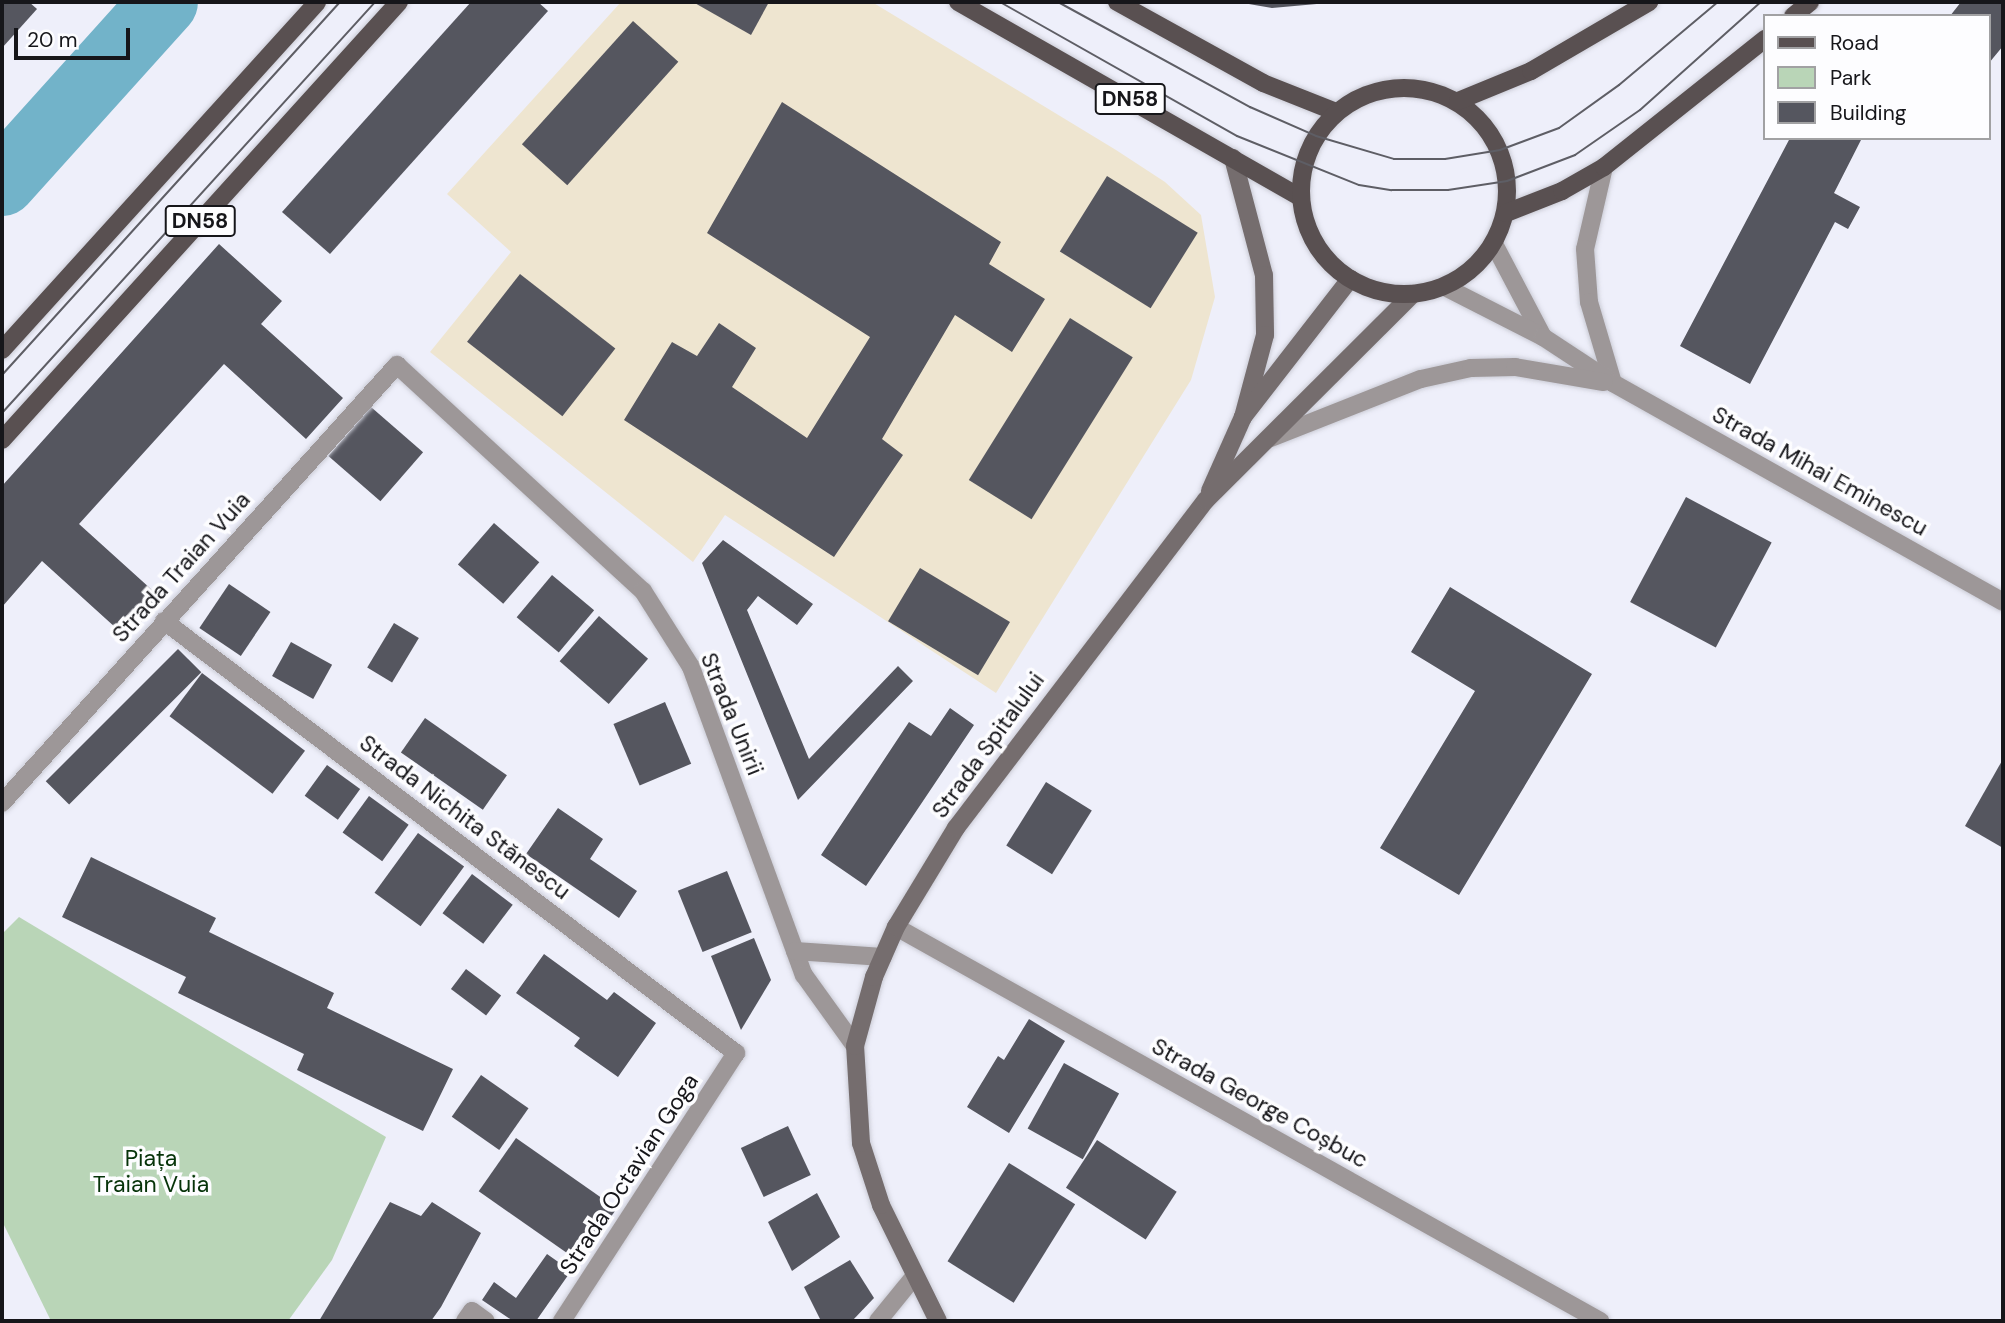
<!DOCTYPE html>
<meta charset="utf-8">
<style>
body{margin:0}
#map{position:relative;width:2005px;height:1323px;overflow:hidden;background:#eeeffa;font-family:"DM Sans",sans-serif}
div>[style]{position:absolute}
.medical>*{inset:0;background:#eee5d0}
.green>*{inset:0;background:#b9d5b7}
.river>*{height:68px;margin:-34px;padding:0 34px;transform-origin:34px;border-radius:34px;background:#72b3c9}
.building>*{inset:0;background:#55565f;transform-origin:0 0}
.roads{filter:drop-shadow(0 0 2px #cbccd6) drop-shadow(0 0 2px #cbccd6)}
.service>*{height:18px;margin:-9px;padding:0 9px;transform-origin:9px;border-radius:9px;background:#9d9798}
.minor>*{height:18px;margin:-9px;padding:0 9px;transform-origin:9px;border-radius:9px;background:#9d9798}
.secondary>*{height:18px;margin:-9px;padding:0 9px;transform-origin:9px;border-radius:9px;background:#756d6e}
.primary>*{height:18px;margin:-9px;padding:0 9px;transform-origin:9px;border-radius:9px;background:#595051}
.primary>.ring{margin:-9px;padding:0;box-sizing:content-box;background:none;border:18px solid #595051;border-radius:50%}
.tram>*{height:2px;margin:-1px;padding:0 1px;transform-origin:1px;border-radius:1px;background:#5e5e65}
span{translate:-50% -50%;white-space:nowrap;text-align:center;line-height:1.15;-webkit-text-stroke:7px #fdfdff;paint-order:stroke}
.shield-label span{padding:2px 5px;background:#fdfdff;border:2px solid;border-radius:5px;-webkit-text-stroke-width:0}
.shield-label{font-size:21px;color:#16161a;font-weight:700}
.street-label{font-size:23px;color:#16161a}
.park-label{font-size:23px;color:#063309}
.frame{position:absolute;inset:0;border:4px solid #16161a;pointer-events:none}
.legend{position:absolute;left:1763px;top:14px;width:228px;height:126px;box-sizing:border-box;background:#fdfdff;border:2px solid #a1a1a3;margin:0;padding:9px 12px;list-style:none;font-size:21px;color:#16161a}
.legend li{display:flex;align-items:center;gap:14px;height:35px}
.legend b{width:35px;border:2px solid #a1a1a3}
.scale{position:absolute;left:14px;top:28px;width:116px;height:32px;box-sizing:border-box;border:4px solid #16161a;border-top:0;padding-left:9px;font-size:21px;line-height:24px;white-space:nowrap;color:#16161a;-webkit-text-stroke:5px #fdfdff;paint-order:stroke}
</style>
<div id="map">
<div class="medical">
<div style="clip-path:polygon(621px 2px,872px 2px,1116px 150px,1165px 182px,1201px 215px,1215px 297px,1191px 380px,996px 693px,725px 515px,693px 562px,430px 352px,511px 252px,447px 194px)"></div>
</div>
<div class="green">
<div style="clip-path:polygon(19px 917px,386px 1137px,332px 1260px,288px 1321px,51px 1321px,2px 1221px,2px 934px)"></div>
</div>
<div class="river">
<div style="left:2px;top:182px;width:242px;rotate:-48deg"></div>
</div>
<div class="building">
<div style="clip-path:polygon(2px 2px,29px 2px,37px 9px,2px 48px)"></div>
<div style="clip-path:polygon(471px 2px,538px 2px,548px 11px,330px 254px,282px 212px)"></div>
<div style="clip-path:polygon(693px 2px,769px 2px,751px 35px)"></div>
<div style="clip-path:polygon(1339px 2px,1272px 8px,1243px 3px,1243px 2px)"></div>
<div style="clip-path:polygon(1961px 2px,2003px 2px,2003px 46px,1989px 63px,1989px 16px,1950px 16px)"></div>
<div style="left:633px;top:21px;width:61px;height:166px;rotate:42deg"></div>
<div style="clip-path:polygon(782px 102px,1001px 242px,989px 264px,1045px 299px,1012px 352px,955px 315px,882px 439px,903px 455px,834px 557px,624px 420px,672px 342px,697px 356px,719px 323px,756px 348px,732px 387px,807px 438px,870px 337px,707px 233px)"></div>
<div style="clip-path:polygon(1790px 138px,1862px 138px,1834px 193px,1860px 207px,1848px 229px,1835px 222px,1750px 384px,1680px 346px)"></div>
<div style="left:1107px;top:176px;width:107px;height:89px;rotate:32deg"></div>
<div style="clip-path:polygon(219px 244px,282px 301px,261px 324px,343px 398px,306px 439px,224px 364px,79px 524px,162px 599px,127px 638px,42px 561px,2px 607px,2px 486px)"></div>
<div style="left:520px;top:274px;width:121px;height:86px;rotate:38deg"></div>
<div style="left:1070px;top:318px;width:74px;height:191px;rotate:32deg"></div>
<div style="left:371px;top:407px;width:69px;height:65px;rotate:41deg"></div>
<div style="left:1686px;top:497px;width:97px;height:119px;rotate:28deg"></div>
<div style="left:494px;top:523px;width:60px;height:55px;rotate:41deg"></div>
<div style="clip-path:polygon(723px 540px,813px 604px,797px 625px,758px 596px,747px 610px,809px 759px,898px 666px,913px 681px,798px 800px,702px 563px)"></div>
<div style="left:920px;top:568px;width:105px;height:62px;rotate:31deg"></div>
<div style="left:552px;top:575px;width:55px;height:55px;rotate:40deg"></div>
<div style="left:229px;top:584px;width:50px;height:53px;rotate:34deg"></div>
<div style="clip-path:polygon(1450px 587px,1592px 674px,1459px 895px,1380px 848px,1475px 691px,1411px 652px)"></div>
<div style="left:599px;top:616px;width:65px;height:60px;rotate:41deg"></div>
<div style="left:394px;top:623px;width:29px;height:52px;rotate:31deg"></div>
<div style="left:291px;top:642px;width:47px;height:39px;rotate:29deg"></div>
<div style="left:178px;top:649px;width:33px;height:187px;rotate:45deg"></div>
<div style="left:202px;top:673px;width:129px;height:54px;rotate:37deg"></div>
<div style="left:665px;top:702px;width:67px;height:56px;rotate:67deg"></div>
<div style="clip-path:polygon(950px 708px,974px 725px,866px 886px,821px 855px,909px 722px,931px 736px)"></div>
<div style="left:425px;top:718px;width:100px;height:42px;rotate:35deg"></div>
<div style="clip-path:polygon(2003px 759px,2003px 848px,1965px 826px)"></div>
<div style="left:327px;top:765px;width:41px;height:38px;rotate:36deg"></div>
<div style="left:1046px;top:782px;width:54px;height:75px;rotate:32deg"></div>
<div style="left:369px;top:796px;width:49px;height:45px;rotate:36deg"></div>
<div style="clip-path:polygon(558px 808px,603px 839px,590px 859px,637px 891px,619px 918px,526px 854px)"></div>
<div style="left:418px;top:833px;width:57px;height:74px;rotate:36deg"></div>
<div style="clip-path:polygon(91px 857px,216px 918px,209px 932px,334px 993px,327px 1008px,453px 1069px,423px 1131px,297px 1070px,304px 1054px,178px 993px,186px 977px,62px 917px)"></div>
<div style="left:727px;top:871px;width:66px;height:53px;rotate:68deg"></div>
<div style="left:472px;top:874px;width:51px;height:49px;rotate:37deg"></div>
<div style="clip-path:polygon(754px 938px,771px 980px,741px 1030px,711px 956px)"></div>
<div style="clip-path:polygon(544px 954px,607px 1000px,614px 992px,656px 1023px,618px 1077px,574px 1046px,580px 1038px,516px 993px)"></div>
<div style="left:466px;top:969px;width:44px;height:25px;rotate:37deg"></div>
<div style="clip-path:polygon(1029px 1019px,1065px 1041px,1009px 1133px,967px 1107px,998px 1056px,1004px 1060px)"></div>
<div style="left:1064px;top:1063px;width:63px;height:75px;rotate:29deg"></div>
<div style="left:481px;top:1075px;width:58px;height:51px;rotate:35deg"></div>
<div style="left:788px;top:1126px;width:54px;height:52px;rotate:65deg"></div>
<div style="left:516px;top:1138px;width:123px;height:65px;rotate:35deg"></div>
<div style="left:1097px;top:1140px;width:95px;height:57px;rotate:33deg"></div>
<div style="left:1009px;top:1163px;width:78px;height:116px;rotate:32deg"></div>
<div style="clip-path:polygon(817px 1193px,840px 1237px,792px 1271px,768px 1222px)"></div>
<div style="clip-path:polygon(390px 1202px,421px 1216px,432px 1202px,481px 1233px,441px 1307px,431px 1321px,319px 1321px)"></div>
<div style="clip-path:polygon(547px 1254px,571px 1271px,536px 1321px,513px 1321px,482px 1300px,494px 1282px,516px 1298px)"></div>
<div style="clip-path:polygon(850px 1260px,874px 1298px,852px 1321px,821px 1321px,804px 1287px)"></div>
</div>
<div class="roads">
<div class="service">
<div style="left:465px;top:1321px;width:12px;rotate:-55deg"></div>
<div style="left:472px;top:1311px;width:17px;rotate:36deg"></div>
</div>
<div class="minor">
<div style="left:1604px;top:167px;width:84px;rotate:103deg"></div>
<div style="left:1585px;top:249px;width:53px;rotate:85.7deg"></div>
<div style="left:1589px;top:302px;width:84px;rotate:73.5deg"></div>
<div style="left:1494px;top:244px;width:105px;rotate:62.2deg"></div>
<div style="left:1445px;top:287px;width:110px;rotate:27deg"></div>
<div style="left:1543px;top:337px;width:84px;rotate:33.3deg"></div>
<div style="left:1613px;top:383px;width:447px;rotate:29.3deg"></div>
<div style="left:1271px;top:438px;width:161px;rotate:-21.5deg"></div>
<div style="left:1421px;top:379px;width:51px;rotate:-12.4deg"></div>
<div style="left:1471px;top:368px;width:44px;rotate:-1.3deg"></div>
<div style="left:1515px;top:367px;width:90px;rotate:9.6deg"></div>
<div style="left:164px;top:621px;width:717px;rotate:37.06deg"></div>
<div style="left:736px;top:1053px;width:320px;rotate:123deg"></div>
<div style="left:2px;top:803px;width:590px;rotate:-47.96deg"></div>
<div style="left:397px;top:365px;width:334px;rotate:42.6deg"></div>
<div style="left:643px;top:591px;width:90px;rotate:57.7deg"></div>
<div style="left:691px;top:667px;width:328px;rotate:69.9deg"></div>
<div style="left:804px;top:975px;width:87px;rotate:54.3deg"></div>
<div style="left:896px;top:927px;width:807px;rotate:29.23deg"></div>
<div style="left:795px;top:951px;width:88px;rotate:3.9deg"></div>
<div style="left:878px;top:1321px;width:55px;rotate:-50.9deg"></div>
</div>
<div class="secondary">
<div style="left:1233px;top:158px;width:121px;rotate:75.2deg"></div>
<div style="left:1264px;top:275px;width:60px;rotate:89deg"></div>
<div style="left:1265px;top:335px;width:85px;rotate:105deg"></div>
<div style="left:1210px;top:491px;width:81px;rotate:-66deg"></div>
<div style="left:1243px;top:417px;width:175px;rotate:-52.2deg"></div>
<div style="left:938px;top:1321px;width:129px;rotate:-116.2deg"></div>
<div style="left:881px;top:1205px;width:65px;rotate:-107.9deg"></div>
<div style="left:861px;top:1143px;width:97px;rotate:-93.5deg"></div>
<div style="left:855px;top:1046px;width:72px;rotate:-74.6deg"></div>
<div style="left:874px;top:977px;width:55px;rotate:-66.3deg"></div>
<div style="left:896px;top:927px;width:116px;rotate:-58.8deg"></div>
<div style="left:956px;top:828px;width:412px;rotate:-52.7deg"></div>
<div style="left:1206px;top:500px;width:292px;rotate:-44.9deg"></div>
</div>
<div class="primary">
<div style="left:958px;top:2px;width:395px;rotate:29.7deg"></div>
<div style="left:1117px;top:2px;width:167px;rotate:29deg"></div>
<div style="left:1263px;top:83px;width:79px;rotate:21.7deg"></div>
<div style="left:1793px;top:16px;width:22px;rotate:-39deg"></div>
<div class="ring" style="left:1301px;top:88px;width:188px;height:188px"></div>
<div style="left:1458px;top:101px;width:79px;rotate:-22.3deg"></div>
<div style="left:1531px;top:71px;width:137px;rotate:-30.3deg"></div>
<div style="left:1506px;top:213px;width:60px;rotate:-21.4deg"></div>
<div style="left:1562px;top:191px;width:48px;rotate:-29.7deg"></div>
<div style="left:1604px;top:167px;width:206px;rotate:-38.5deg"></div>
<div style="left:2px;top:350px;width:469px;rotate:-47.8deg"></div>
<div style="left:2px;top:440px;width:591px;rotate:-47.81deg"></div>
</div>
</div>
<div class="tram">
<div style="left:1000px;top:2px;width:272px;rotate:29.5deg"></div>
<div style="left:1237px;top:136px;width:131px;rotate:21.9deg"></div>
<div style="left:1359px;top:185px;width:33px;rotate:9deg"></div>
<div style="left:1392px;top:190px;width:56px"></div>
<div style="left:1448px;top:190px;width:60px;rotate:-8.7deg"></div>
<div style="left:1507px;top:181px;width:73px;rotate:-20.9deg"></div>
<div style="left:1575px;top:155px;width:79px;rotate:-34.7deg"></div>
<div style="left:1640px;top:110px;width:162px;rotate:-41.8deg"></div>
<div style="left:1058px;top:2px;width:219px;rotate:28.7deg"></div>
<div style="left:1250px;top:107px;width:72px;rotate:23.7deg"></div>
<div style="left:1316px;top:136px;width:81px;rotate:16.4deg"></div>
<div style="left:1394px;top:159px;width:51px"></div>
<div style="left:1445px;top:159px;width:56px;rotate:-9.3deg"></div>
<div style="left:1500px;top:150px;width:63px;rotate:-20.4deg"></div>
<div style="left:1559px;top:128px;width:74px;rotate:-35.6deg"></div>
<div style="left:1619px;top:85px;width:129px;rotate:-40deg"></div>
<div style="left:2px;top:375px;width:503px;rotate:-47.82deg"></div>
<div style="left:2px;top:413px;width:555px;rotate:-47.77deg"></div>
</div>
<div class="shield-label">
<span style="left:1130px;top:99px">DN58</span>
<span style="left:200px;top:221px">DN58</span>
</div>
<div class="street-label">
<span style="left:1820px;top:471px;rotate:29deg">Strada Mihai Eminescu</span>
<span style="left:181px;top:567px;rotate:-48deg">Strada Traian Vuia</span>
<span style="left:732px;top:714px;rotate:68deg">Strada Unirii</span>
<span style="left:988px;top:745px;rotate:-54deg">Strada Spitalului</span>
<span style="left:465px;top:817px;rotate:37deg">Strada Nichita Stănescu</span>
<span style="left:1260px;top:1103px;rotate:29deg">Strada George Coșbuc</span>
<span style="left:629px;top:1174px;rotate:-57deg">Strada Octavian Goga</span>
</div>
<div class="park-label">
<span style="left:151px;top:1171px">Piața<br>Traian Vuia</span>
</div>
<div class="frame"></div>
<ul class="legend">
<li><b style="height:9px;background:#595051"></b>Road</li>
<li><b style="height:19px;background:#b9d5b7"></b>Park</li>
<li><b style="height:19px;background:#55565f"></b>Building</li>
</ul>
<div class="scale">20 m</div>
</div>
